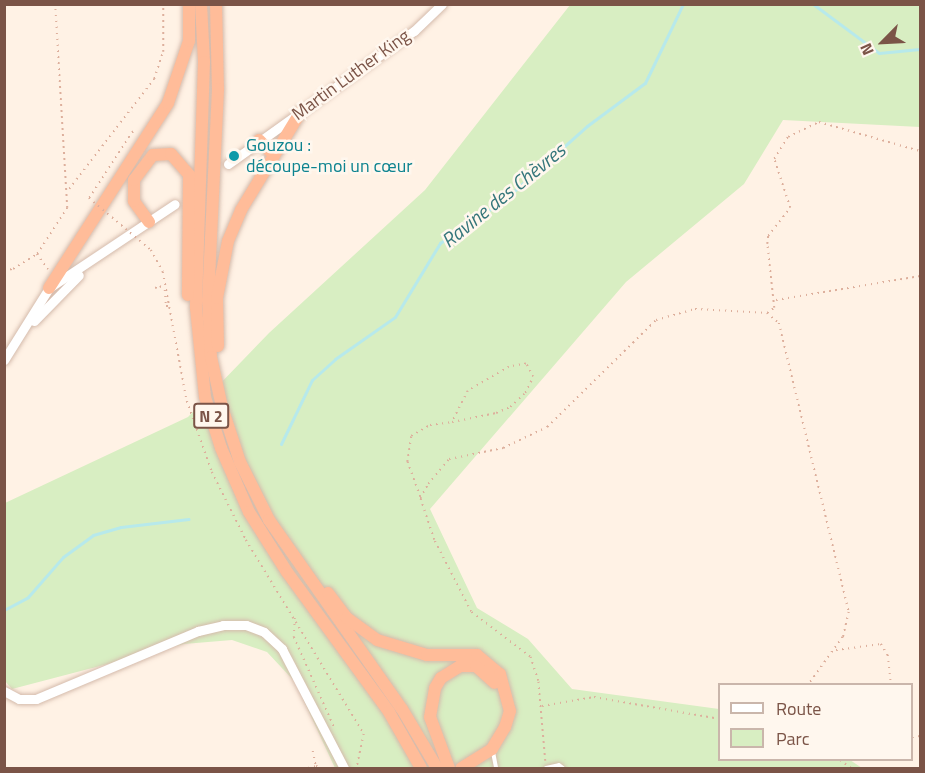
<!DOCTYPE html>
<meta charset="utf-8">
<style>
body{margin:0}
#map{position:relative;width:925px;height:773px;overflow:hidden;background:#fff2e5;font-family:"Titillium Web",sans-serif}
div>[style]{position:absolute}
.green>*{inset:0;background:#d8eec2}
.stream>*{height:3px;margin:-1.5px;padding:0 1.5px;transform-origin:1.5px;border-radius:1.5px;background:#b7e9eb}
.path>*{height:1.5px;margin-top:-0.75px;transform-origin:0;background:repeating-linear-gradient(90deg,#ddaf9c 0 1.5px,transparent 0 6px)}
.roads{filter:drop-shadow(0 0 2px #d5bbac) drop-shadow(0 0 2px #d5bbac)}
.service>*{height:4px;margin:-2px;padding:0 2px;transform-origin:2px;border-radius:2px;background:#fff}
.tertiary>*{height:9px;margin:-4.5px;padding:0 4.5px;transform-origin:4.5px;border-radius:4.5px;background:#fff}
.trunk>*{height:12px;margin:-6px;padding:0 6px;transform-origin:6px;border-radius:6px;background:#ffbc99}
.path-bridge>*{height:1.5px;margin-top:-0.75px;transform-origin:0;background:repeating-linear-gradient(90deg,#ddaf9c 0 1.5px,transparent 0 6px)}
.dots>*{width:16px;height:16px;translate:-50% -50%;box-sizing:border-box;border:3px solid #fff7ee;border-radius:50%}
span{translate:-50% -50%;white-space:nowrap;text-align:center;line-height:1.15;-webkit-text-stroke:5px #fff7ee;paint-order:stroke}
.shield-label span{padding:2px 4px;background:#fff7ee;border:2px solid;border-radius:4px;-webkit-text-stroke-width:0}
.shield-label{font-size:16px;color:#7b5447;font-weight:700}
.street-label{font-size:18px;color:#7b5447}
.culture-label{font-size:18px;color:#0d838f}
.left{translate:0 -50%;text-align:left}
.water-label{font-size:20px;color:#35767b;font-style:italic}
.frame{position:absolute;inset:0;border:6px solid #7b5447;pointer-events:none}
.legend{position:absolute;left:718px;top:683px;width:195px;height:78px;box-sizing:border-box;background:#fff7ee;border:2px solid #cab6ab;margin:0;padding:8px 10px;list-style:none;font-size:18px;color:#7b5447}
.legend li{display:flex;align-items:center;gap:12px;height:30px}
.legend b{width:30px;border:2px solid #cab6ab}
.north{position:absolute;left:853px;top:12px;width:60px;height:60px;-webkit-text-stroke:4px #fff7ee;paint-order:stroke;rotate:246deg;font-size:16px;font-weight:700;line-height:24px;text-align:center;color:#7b5447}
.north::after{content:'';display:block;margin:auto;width:21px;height:27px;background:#7b5447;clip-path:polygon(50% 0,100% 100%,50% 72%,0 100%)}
</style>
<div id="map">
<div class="green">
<div style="clip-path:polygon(570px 5px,920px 5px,920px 127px,783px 120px,744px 184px,626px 282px,430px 509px,477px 608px,528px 639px,572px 689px,719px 709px,720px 760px,850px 760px,862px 768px,335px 768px,295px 682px,267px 652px,232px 640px,184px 644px,12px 689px,5px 681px,5px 503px,188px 417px,269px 333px,425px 190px)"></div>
</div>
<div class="stream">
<div style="left:813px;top:4px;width:82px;rotate:36.6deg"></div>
<div style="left:879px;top:53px;width:41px;rotate:-5.6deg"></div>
<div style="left:281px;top:444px;width:71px;rotate:-64.2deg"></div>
<div style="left:312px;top:380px;width:31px;rotate:-42deg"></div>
<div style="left:335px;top:359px;width:73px;rotate:-35deg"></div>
<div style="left:395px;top:317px;width:87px;rotate:-58.7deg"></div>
<div style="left:440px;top:243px;width:77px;rotate:-33.9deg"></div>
<div style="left:504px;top:200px;width:111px;rotate:-41.7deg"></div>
<div style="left:587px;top:126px;width:72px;rotate:-36.6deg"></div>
<div style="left:645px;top:83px;width:88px;rotate:-64.3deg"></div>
<div style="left:4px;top:610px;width:27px;rotate:-28deg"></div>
<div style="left:28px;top:597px;width:53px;rotate:-48.8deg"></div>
<div style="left:63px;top:557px;width:37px;rotate:-36deg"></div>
<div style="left:93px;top:535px;width:29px;rotate:-16deg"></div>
<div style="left:121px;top:527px;width:68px;rotate:-6.7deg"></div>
</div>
<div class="path">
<div style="left:69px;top:189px;width:139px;rotate:-52.3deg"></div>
<div style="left:154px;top:79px;width:28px;rotate:-72deg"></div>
<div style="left:163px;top:52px;width:48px;rotate:-90deg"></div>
<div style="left:89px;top:198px;width:79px;rotate:-56.9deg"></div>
<div style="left:132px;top:132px;width:6px;rotate:-18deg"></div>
<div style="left:37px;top:254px;width:19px;rotate:54deg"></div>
<div style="left:4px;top:270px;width:9px;rotate:-6deg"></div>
<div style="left:13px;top:269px;width:28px;rotate:-32deg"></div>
<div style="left:37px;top:254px;width:55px;rotate:-56.9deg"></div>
<div style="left:67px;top:208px;width:204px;rotate:-93.4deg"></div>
<div style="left:163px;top:272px;width:131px;rotate:79.5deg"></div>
<div style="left:187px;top:401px;width:75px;rotate:70.6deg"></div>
<div style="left:212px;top:472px;width:76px;rotate:63.4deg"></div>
<div style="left:246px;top:540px;width:227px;rotate:58.7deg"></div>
<div style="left:364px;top:734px;width:35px;rotate:102deg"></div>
<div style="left:155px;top:288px;width:5px;rotate:-22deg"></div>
<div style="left:160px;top:286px;width:6px;rotate:39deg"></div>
<div style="left:165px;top:290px;width:16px;rotate:86deg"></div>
<div style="left:166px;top:306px;width:4px"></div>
<div style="left:776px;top:300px;width:146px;rotate:-9.5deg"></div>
<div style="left:767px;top:313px;width:16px;rotate:40deg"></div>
<div style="left:779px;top:323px;width:297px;rotate:76.4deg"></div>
<div style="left:849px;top:612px;width:26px;rotate:103deg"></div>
<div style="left:843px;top:637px;width:58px;rotate:125.9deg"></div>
<div style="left:420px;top:497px;width:37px;rotate:-110deg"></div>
<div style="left:407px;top:462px;width:26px;rotate:-81deg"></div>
<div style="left:411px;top:436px;width:22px;rotate:-30deg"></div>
<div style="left:430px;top:425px;width:22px;rotate:-8deg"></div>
<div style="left:452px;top:422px;width:45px;rotate:-11.6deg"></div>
<div style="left:496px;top:413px;width:15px;rotate:-23deg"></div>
<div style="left:510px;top:407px;width:21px;rotate:-43deg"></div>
<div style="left:525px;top:393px;width:18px;rotate:-63deg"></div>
<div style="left:533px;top:377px;width:15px;rotate:-118deg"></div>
<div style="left:526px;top:364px;width:17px;rotate:170deg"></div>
<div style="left:509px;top:367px;width:48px;rotate:149.7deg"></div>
<div style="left:468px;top:391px;width:35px;rotate:117deg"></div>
<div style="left:295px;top:618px;width:19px;rotate:93deg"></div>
<div style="left:294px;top:637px;width:101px;rotate:66deg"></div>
<div style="left:836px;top:650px;width:45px;rotate:-7.6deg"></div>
<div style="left:881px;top:644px;width:13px;rotate:58deg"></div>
<div style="left:888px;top:655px;width:29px;rotate:84deg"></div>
<div style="left:542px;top:706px;width:53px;rotate:-9.8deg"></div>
<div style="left:594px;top:697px;width:128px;rotate:9.9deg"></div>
<div style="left:912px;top:737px;width:8px;rotate:-7deg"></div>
<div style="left:313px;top:751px;width:15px;rotate:79deg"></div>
<div style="left:316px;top:766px;width:6px;rotate:18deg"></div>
<div style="left:840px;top:760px;width:14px;rotate:36deg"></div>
<div style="left:545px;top:761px;width:80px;rotate:-95deg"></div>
<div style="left:538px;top:681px;width:25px;rotate:-108deg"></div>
<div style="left:530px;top:657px;width:74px;rotate:-142.7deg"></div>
<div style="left:471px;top:612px;width:81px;rotate:-117.2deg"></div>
<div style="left:434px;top:540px;width:44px;rotate:-108.4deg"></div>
<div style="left:420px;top:498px;width:16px;rotate:-60deg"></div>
<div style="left:428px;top:484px;width:33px;rotate:-50deg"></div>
<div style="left:449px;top:459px;width:55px;rotate:-11.5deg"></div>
<div style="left:503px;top:448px;width:49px;rotate:-25.5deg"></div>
<div style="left:547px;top:427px;width:153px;rotate:-44.5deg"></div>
<div style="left:656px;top:320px;width:41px;rotate:-15.8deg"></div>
<div style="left:695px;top:309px;width:72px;rotate:3.2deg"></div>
<div style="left:767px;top:313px;width:9px;rotate:-36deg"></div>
<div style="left:774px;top:308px;width:64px;rotate:-96.2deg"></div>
<div style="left:767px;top:244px;width:8px;rotate:-83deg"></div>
<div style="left:768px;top:236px;width:36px;rotate:-52deg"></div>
<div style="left:790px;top:208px;width:52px;rotate:-108.1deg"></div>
<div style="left:774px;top:159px;width:26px;rotate:-58deg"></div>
<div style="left:788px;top:137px;width:34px;rotate:-26deg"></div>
<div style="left:819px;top:122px;width:105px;rotate:16deg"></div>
<div style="left:308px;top:768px;width:7px;rotate:-16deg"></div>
</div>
<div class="roads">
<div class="service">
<div style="left:493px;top:752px;width:16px;rotate:79deg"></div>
<div style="left:546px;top:768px;width:13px;rotate:-13deg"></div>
<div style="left:559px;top:765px;width:5px;rotate:37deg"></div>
</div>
<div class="tertiary">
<div style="left:228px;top:164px;width:229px;rotate:-35.6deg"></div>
<div style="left:414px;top:31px;width:39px;rotate:-44deg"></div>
<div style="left:34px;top:321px;width:64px;rotate:-45.6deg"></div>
<div style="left:4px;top:360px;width:85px;rotate:-58deg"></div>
<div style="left:49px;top:288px;width:151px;rotate:-33.7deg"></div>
<div style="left:4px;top:691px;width:17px;rotate:28deg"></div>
<div style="left:19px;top:699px;width:17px"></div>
<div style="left:36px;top:699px;width:176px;rotate:-22.8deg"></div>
<div style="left:198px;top:631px;width:26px;rotate:-13deg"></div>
<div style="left:223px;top:625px;width:23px"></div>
<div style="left:246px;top:625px;width:19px;rotate:21deg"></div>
<div style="left:264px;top:632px;width:25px;rotate:43deg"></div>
<div style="left:282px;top:649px;width:134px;rotate:62.5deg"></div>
</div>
<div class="trunk">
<div style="left:201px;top:4px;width:58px;rotate:87deg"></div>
<div style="left:204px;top:62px;width:246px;rotate:91.9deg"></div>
<div style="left:196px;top:308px;width:89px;rotate:84.2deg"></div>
<div style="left:205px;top:397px;width:53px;rotate:72.6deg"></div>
<div style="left:221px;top:448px;width:70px;rotate:66.4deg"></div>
<div style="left:249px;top:512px;width:71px;rotate:57.7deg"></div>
<div style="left:287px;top:572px;width:173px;rotate:53.9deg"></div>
<div style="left:389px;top:712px;width:64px;rotate:60.3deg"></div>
<div style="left:216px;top:4px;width:85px;rotate:88.7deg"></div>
<div style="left:218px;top:89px;width:211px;rotate:92.7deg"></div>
<div style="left:208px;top:300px;width:57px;rotate:87deg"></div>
<div style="left:211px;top:357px;width:51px;rotate:77.6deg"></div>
<div style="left:222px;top:407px;width:58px;rotate:71.9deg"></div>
<div style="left:240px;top:462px;width:65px;rotate:63.4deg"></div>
<div style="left:269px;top:520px;width:231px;rotate:54.9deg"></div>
<div style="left:402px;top:709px;width:69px;rotate:59.3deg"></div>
<div style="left:259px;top:140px;width:20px;rotate:45deg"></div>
<div style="left:149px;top:222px;width:26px;rotate:-126deg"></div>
<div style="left:134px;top:201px;width:21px;rotate:-90deg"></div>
<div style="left:134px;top:180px;width:31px;rotate:-53deg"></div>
<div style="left:153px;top:155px;width:18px;rotate:-3deg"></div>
<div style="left:171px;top:154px;width:28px;rotate:49deg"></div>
<div style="left:189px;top:175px;width:120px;rotate:90.5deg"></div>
<div style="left:49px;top:288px;width:220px;rotate:-57.2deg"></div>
<div style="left:168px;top:103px;width:65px;rotate:-71.3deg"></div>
<div style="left:189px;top:41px;width:37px;rotate:-90deg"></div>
<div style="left:218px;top:346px;width:48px;rotate:-91.2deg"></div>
<div style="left:217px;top:298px;width:58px;rotate:-79.1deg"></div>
<div style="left:228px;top:241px;width:34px;rotate:-67deg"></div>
<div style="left:241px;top:210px;width:114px;rotate:-58.7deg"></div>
<div style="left:328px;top:593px;width:31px;rotate:53deg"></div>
<div style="left:347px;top:618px;width:37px;rotate:36deg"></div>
<div style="left:377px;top:640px;width:52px;rotate:16.7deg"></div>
<div style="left:427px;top:655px;width:50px"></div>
<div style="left:477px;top:655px;width:30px;rotate:40deg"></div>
<div style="left:500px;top:674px;width:38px;rotate:75deg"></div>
<div style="left:510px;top:711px;width:17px;rotate:107deg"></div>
<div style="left:505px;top:727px;width:26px;rotate:121deg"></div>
<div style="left:492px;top:749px;width:36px;rotate:148deg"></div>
<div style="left:449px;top:768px;width:54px;rotate:-110.4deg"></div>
<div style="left:430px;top:717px;width:29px;rotate:-80deg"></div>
<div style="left:435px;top:688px;width:12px;rotate:-59deg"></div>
<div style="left:441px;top:678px;width:22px;rotate:-32deg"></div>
<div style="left:460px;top:666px;width:16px"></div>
<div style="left:476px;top:666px;width:25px;rotate:42deg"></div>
</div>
</div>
<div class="path-bridge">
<div style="left:89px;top:198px;width:81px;rotate:40deg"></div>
<div style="left:151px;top:250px;width:25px;rotate:61deg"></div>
</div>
<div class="dots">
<div style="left:234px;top:156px;background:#0f9aa8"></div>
</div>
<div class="shield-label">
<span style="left:211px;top:416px">N 2</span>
</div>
<div class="street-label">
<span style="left:351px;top:75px;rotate:-36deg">Martin Luther King</span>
</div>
<div class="culture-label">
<span class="left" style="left:246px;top:156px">Gouzou :<br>découpe-moi un cœur</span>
</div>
<div class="water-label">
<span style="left:503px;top:195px;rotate:-39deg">Ravine des Chèvres</span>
</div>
<div class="frame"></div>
<ul class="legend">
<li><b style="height:8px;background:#fff"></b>Route</li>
<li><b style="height:16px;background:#d8eec2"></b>Parc</li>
</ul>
<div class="north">N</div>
</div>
